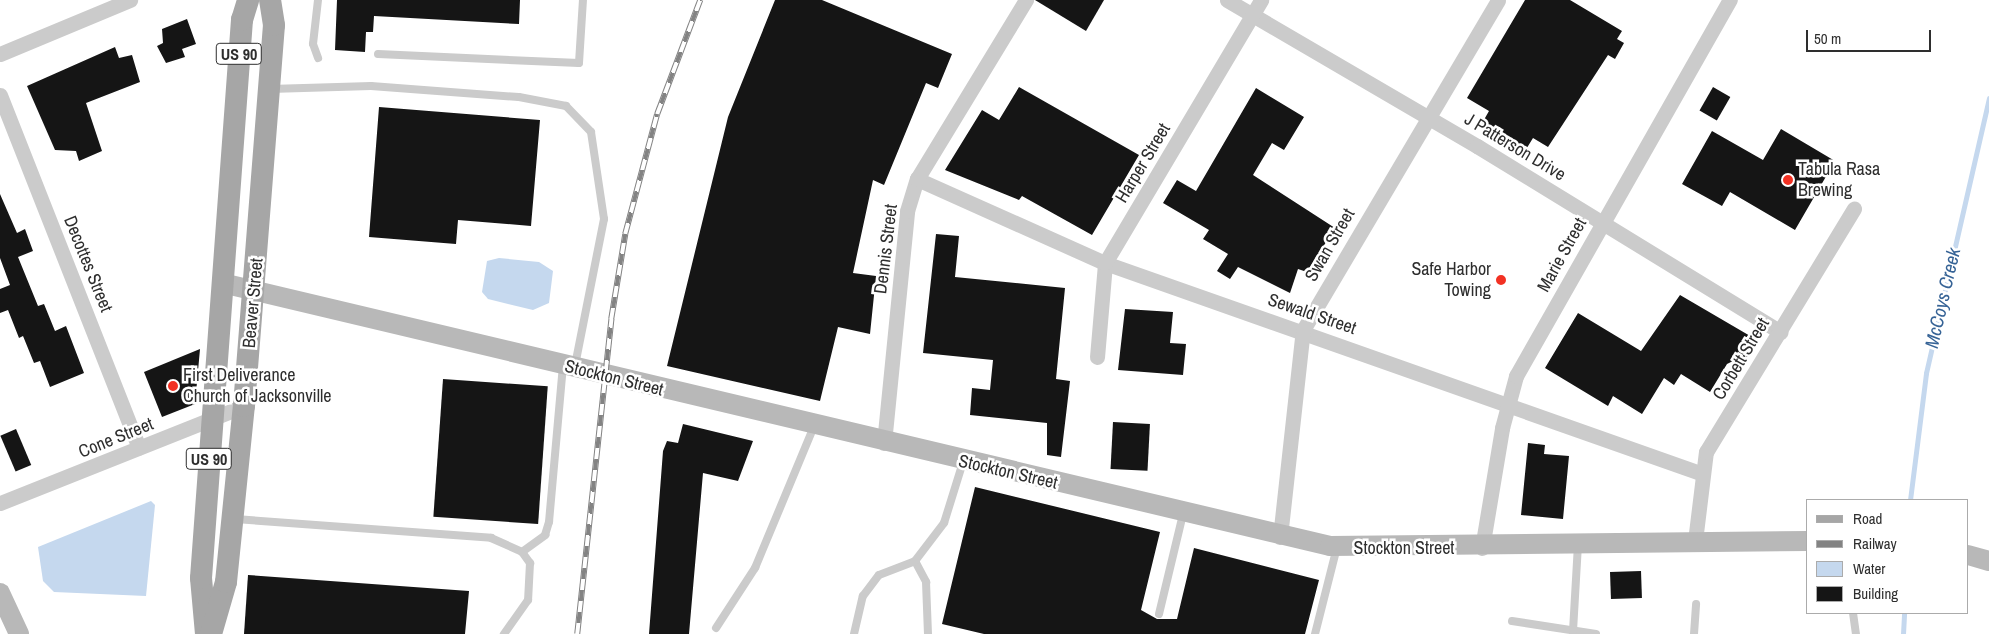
<!DOCTYPE html>
<style>
body{margin:0}
#map{position:relative;width:1989px;height:634px;overflow:hidden;background:#fff;font-family:"Archivo Narrow",sans-serif}
div>[style]{position:absolute}
.water>*{inset:0;background:#c5d8ee}
.stream>*{height:5px;margin:-2.5px;padding:0 2.5px;transform-origin:2.5px;border-radius:2.5px;background:#c5d8ee}
.building>*{inset:0;background:#151515;transform-origin:0 0}
.lane>*{height:8px;margin:-4px;padding:0 4px;transform-origin:4px;border-radius:4px;background:#cbcbcb}
.street>*{height:15px;margin:-7.5px;padding:0 7.5px;transform-origin:7.5px;border-radius:7.5px;background:#cbcbcb}
.secondary>*{height:20px;margin:-10px;padding:0 10px;transform-origin:10px;border-radius:10px;background:#b8b8b8}
.primary>*{height:22px;margin:-11px;padding:0 11px;transform-origin:11px;border-radius:11px;background:#a6a6a6}
.rail>*{height:5.5px;margin-top:-2.75px;transform-origin:0;background:repeating-linear-gradient(90deg,#fff 0 11px,#838383 0 22px);box-sizing:border-box;border-block:1px solid #838383}
.dots>*{width:14px;height:14px;translate:-50% -50%;box-sizing:border-box;border:2px solid #fff;border-radius:50%}
span{translate:-50% -50%;white-space:nowrap;text-align:center;line-height:1.15;-webkit-text-stroke:5px #fff;paint-order:stroke}
.shield-label span{padding:1px 4px;background:#fff;border:1px solid;border-radius:4px;-webkit-text-stroke-width:0}
.shield-label{font-size:16px;color:#2e2e2e;font-weight:700}
.street-label{font-size:18px;color:#2e2e2e}
.poi-label{font-size:18px;color:#2e2e2e}
.left{translate:0 -50%;text-align:left}
.right{translate:-100% -50%;text-align:right}
.water-label{font-size:19px;color:#366396;font-style:italic}
.legend{position:absolute;left:1806px;top:499px;width:162px;height:115px;box-sizing:border-box;background:#fff;border:1px solid #ababab;margin:0;padding:6px 9px;list-style:none;font-size:15px;color:#2e2e2e}
.legend li{display:flex;align-items:center;gap:10px;height:25px}
.legend b{width:25px;border:1px solid #ababab}
.scale{position:absolute;left:1806px;top:30px;width:125px;height:22px;box-sizing:border-box;border:2px solid #2e2e2e;border-top:0;padding-left:6px;font-size:15px;line-height:18px;white-space:nowrap;color:#2e2e2e;-webkit-text-stroke:4px #fff;paint-order:stroke}
</style>
<div id="map">
<div class="water">
<div style="clip-path:polygon(499px 258px,539px 262px,553px 271px,549px 303px,533px 310px,488px 299px,482px 292px,487px 261px)"></div>
<div style="clip-path:polygon(151px 501px,155px 505px,146px 596px,54px 592px,43px 581px,38px 547px)"></div>
</div>
<div class="stream">
<div style="left:1910px;top:500px;width:128px;rotate:-82.8deg"></div>
<div style="left:1926px;top:373px;width:282px;rotate:-77.1deg"></div>
<div style="left:1903px;top:634px;width:21px;rotate:-87deg"></div>
</div>
<div class="building">
<div style="clip-path:polygon(337px 0,520px 0,519px 24px,374px 16px,373px 32px,366px 32px,365px 52px,335px 50px)"></div>
<div style="clip-path:polygon(775px 0,822px 0,952px 54px,938px 88px,926px 83px,884px 185px,873px 180px,853px 273px,876px 276px,870px 334px,838px 327px,820px 401px,667px 366px,728px 117px)"></div>
<div style="clip-path:polygon(1035px 0,1104px 0,1086px 31px)"></div>
<div style="clip-path:polygon(1525px 0,1570px 0,1622px 31px,1617px 39px,1624px 43px,1615px 59px,1608px 55px,1548px 147px,1533px 138px,1525px 151px,1481px 125px,1489px 111px,1467px 98px)"></div>
<div style="clip-path:polygon(187px 19px,196px 44px,182px 49px,185px 57px,166px 63px,157px 46px,163px 43px,162px 29px)"></div>
<div style="clip-path:polygon(115px 47px,119px 58px,132px 55px,140px 82px,86px 103px,102px 151px,79px 161px,76px 151px,55px 150px,27px 86px)"></div>
<div style="clip-path:polygon(1019px 87px,1139px 155px,1092px 235px,1022px 196px,1019px 200px,945px 170px,982px 110px,999px 120px)"></div>
<div style="left:1713px;top:87px;width:20px;height:27px;rotate:30deg"></div>
<div style="clip-path:polygon(1256px 88px,1304px 117px,1284px 150px,1272px 143px,1253px 175px,1335px 228px,1307px 272px,1298px 269px,1290px 293px,1238px 267px,1230px 279px,1217px 271px,1228px 254px,1203px 239px,1209px 230px,1163px 203px,1177px 180px,1196px 191px)"></div>
<div style="clip-path:polygon(379px 107px,540px 120px,531px 226px,458px 220px,456px 244px,369px 237px)"></div>
<div style="clip-path:polygon(1781px 129px,1835px 161px,1795px 230px,1730px 192px,1722px 206px,1682px 184px,1712px 131px,1763px 160px)"></div>
<div style="clip-path:polygon(0 194px,17px 233px,25px 229px,33px 251px,18px 257px,38px 306px,44px 304px,55px 331px,66px 326px,84px 373px,50px 387px,40px 361px,34px 363px,23px 336px,19px 338px,8px 310px,0 313px,0 289px,10px 285px,0 258px)"></div>
<div style="clip-path:polygon(936px 234px,959px 236px,955px 277px,1065px 288px,1056px 379px,1070px 381px,1061px 457px,1047px 455px,1047px 423px,970px 415px,972px 388px,990px 390px,993px 360px,923px 353px)"></div>
<div style="clip-path:polygon(1680px 295px,1757px 340px,1742px 366px,1733px 361px,1727px 364px,1710px 392px,1681px 374px,1674px 385px,1664px 378px,1642px 414px,1613px 396px,1608px 406px,1545px 368px,1578px 313px,1641px 351px)"></div>
<div style="clip-path:polygon(1125px 309px,1173px 312px,1170px 343px,1186px 344px,1183px 375px,1118px 370px)"></div>
<div style="clip-path:polygon(200px 349px,195px 404px,162px 417px,144px 372px)"></div>
<div style="left:443px;top:379px;width:105px;height:138px;rotate:4deg"></div>
<div style="left:1113px;top:422px;width:37px;height:47px;rotate:3deg"></div>
<div style="clip-path:polygon(683px 424px,753px 441px,738px 481px,703px 473px,689px 634px,649px 634px,663px 451px,667px 441px,678px 443px)"></div>
<div style="left:16px;top:429px;width:39px;height:17px;rotate:67deg"></div>
<div style="clip-path:polygon(1528px 443px,1545px 445px,1544px 454px,1569px 456px,1563px 519px,1521px 515px)"></div>
<div style="clip-path:polygon(975px 487px,1160px 532px,1141px 610px,1157px 619px,1177px 619px,1194px 548px,1319px 580px,1305px 634px,984px 634px,942px 624px)"></div>
<div style="left:1641px;top:571px;width:27px;height:31px;rotate:88deg"></div>
<div style="clip-path:polygon(248px 575px,469px 591px,465px 634px,244px 634px)"></div>
</div>
<div class="lane">
<div style="left:318px;top:0;width:44px;rotate:96.5deg"></div>
<div style="left:313px;top:44px;width:15px;rotate:70deg"></div>
<div style="left:378px;top:54px;width:201px;rotate:2.6deg"></div>
<div style="left:579px;top:63px;width:63px;rotate:-86.4deg"></div>
<div style="left:270px;top:89px;width:101px;rotate:-1.7deg"></div>
<div style="left:371px;top:86px;width:148px;rotate:4.3deg"></div>
<div style="left:519px;top:97px;width:48px;rotate:10.8deg"></div>
<div style="left:566px;top:106px;width:36px;rotate:46deg"></div>
<div style="left:591px;top:132px;width:88px;rotate:81.5deg"></div>
<div style="left:604px;top:219px;width:150px;rotate:101.2deg"></div>
<div style="left:235px;top:519px;width:257px;rotate:4.2deg"></div>
<div style="left:491px;top:538px;width:34px;rotate:24deg"></div>
<div style="left:522px;top:552px;width:14px;rotate:54deg"></div>
<div style="left:530px;top:563px;width:37px;rotate:93deg"></div>
<div style="left:528px;top:600px;width:42px;rotate:125.2deg"></div>
<div style="left:522px;top:552px;width:29px;rotate:-36deg"></div>
<div style="left:545px;top:535px;width:14px;rotate:-73deg"></div>
<div style="left:549px;top:522px;width:158px;rotate:-84.9deg"></div>
<div style="left:915px;top:561px;width:24px;rotate:62deg"></div>
<div style="left:926px;top:582px;width:52px;rotate:87.8deg"></div>
<div style="left:1853px;top:613px;width:21px;rotate:82deg"></div>
<div style="left:1159px;top:614px;width:103px;rotate:-76.5deg"></div>
<div style="left:1512px;top:621px;width:85px;rotate:8.8deg"></div>
<div style="left:716px;top:628px;width:72px;rotate:-57deg"></div>
<div style="left:755px;top:568px;width:154px;rotate:-67.4deg"></div>
<div style="left:1573px;top:631px;width:86px;rotate:-86.7deg"></div>
<div style="left:854px;top:634px;width:39px;rotate:-77deg"></div>
<div style="left:863px;top:596px;width:26px;rotate:-53deg"></div>
<div style="left:879px;top:575px;width:39px;rotate:-21deg"></div>
<div style="left:915px;top:561px;width:48px;rotate:-52.7deg"></div>
<div style="left:944px;top:523px;width:64px;rotate:-72.7deg"></div>
<div style="left:1315px;top:634px;width:90px;rotate:-75.8deg"></div>
<div style="left:1694px;top:634px;width:30px;rotate:-86deg"></div>
</div>
<div class="street">
<div style="left:1227px;top:0;width:290px;rotate:30.3deg"></div>
<div style="left:1477px;top:146px;width:356px;rotate:31.5deg"></div>
<div style="left:0;top:54px;width:141px;rotate:-22.6deg"></div>
<div style="left:0;top:95px;width:379px;rotate:68.5deg"></div>
<div style="left:917px;top:179px;width:206px;rotate:24.1deg"></div>
<div style="left:1105px;top:263px;width:631px;rotate:19.44deg"></div>
<div style="left:1097px;top:357px;width:94px;rotate:-85.1deg"></div>
<div style="left:1105px;top:263px;width:306px;rotate:-59.3deg"></div>
<div style="left:884px;top:443px;width:233px;rotate:-84.3deg"></div>
<div style="left:907px;top:211px;width:34px;rotate:-73deg"></div>
<div style="left:917px;top:179px;width:210px;rotate:-58.7deg"></div>
<div style="left:0;top:503px;width:263px;rotate:-21.7deg"></div>
<div style="left:1280px;top:537px;width:208px;rotate:-83.7deg"></div>
<div style="left:1303px;top:330px;width:383px;rotate:-59.4deg"></div>
<div style="left:1695px;top:541px;width:90px;rotate:-83deg"></div>
<div style="left:1706px;top:452px;width:285px;rotate:-58.7deg"></div>
<div style="left:1482px;top:548px;width:122px;rotate:-80.5deg"></div>
<div style="left:1502px;top:428px;width:54px;rotate:-74.9deg"></div>
<div style="left:1516px;top:376px;width:433px;rotate:-60.4deg"></div>
</div>
<div class="secondary">
<div style="left:222px;top:283px;width:1139px;rotate:13.35deg"></div>
<div style="left:1330px;top:546px;width:478px;rotate:-0.6deg"></div>
<div style="left:1968px;top:555px;width:22px;rotate:16deg"></div>
<div style="left:0;top:593px;width:45px;rotate:65.1deg"></div>
</div>
<div class="primary">
<div style="left:206px;top:634px;width:56px;rotate:-95.1deg"></div>
<div style="left:201px;top:578px;width:560px;rotate:-85.8deg"></div>
<div style="left:242px;top:20px;width:21px;rotate:-73deg"></div>
<div style="left:211px;top:634px;width:54px;rotate:-73.9deg"></div>
<div style="left:226px;top:582px;width:177px;rotate:-84.2deg"></div>
<div style="left:244px;top:406px;width:382px;rotate:-85.5deg"></div>
<div style="left:274px;top:25px;width:25px;rotate:-99deg"></div>
</div>
<div class="rail">
<div style="left:577px;top:634px;width:317px;rotate:-83.8deg"></div>
<div style="left:611px;top:319px;width:86px;rotate:-80.6deg"></div>
<div style="left:625px;top:234px;width:124px;rotate:-75.1deg"></div>
<div style="left:657px;top:114px;width:122px;rotate:-69.3deg"></div>
</div>
<div class="dots">
<div style="left:1788px;top:180px;background:#f23123"></div>
<div style="left:1501px;top:280px;background:#f23123"></div>
<div style="left:173px;top:386px;background:#f23123"></div>
</div>
<div class="shield-label">
<span style="left:239px;top:54px">US 90</span>
<span style="left:209px;top:459px">US 90</span>
</div>
<div class="street-label">
<span style="left:1515px;top:147px;rotate:31deg">J Patterson Drive</span>
<span style="left:1143px;top:163px;rotate:-59deg">Harper Street</span>
<span style="left:1330px;top:245px;rotate:-60deg">Swan Street</span>
<span style="left:886px;top:249px;rotate:-83deg">Dennis Street</span>
<span style="left:1562px;top:255px;rotate:-61deg">Marie Street</span>
<span style="left:88px;top:264px;rotate:68deg">Decottes Street</span>
<span style="left:253px;top:303px;rotate:-85deg">Beaver Street</span>
<span style="left:1312px;top:314px;rotate:19deg">Sewald Street</span>
<span style="left:1741px;top:359px;rotate:-59deg">Corbett Street</span>
<span style="left:614px;top:378px;rotate:14deg">Stockton Street</span>
<span style="left:116px;top:438px;rotate:-22deg">Cone Street</span>
<span style="left:1008px;top:472px;rotate:13deg">Stockton Street</span>
<span style="left:1404px;top:548px">Stockton Street</span>
</div>
<div class="poi-label">
<span class="left" style="left:1798px;top:180px">Tabula Rasa<br>Brewing</span>
<span class="right" style="left:1491px;top:280px">Safe Harbor<br>Towing</span>
<span class="left" style="left:183px;top:386px">First Deliverance<br>Church of Jacksonville</span>
</div>
<div class="water-label">
<span style="left:1943px;top:298px;rotate:-77deg">McCoys Creek</span>
</div>
<ul class="legend">
<li><b style="height:6px;background:#a6a6a6"></b>Road</li>
<li><b style="height:6px;background:#838383"></b>Railway</li>
<li><b style="height:14px;background:#c5d8ee"></b>Water</li>
<li><b style="height:14px;background:#151515"></b>Building</li>
</ul>
<div class="scale">50 m</div>
</div>
